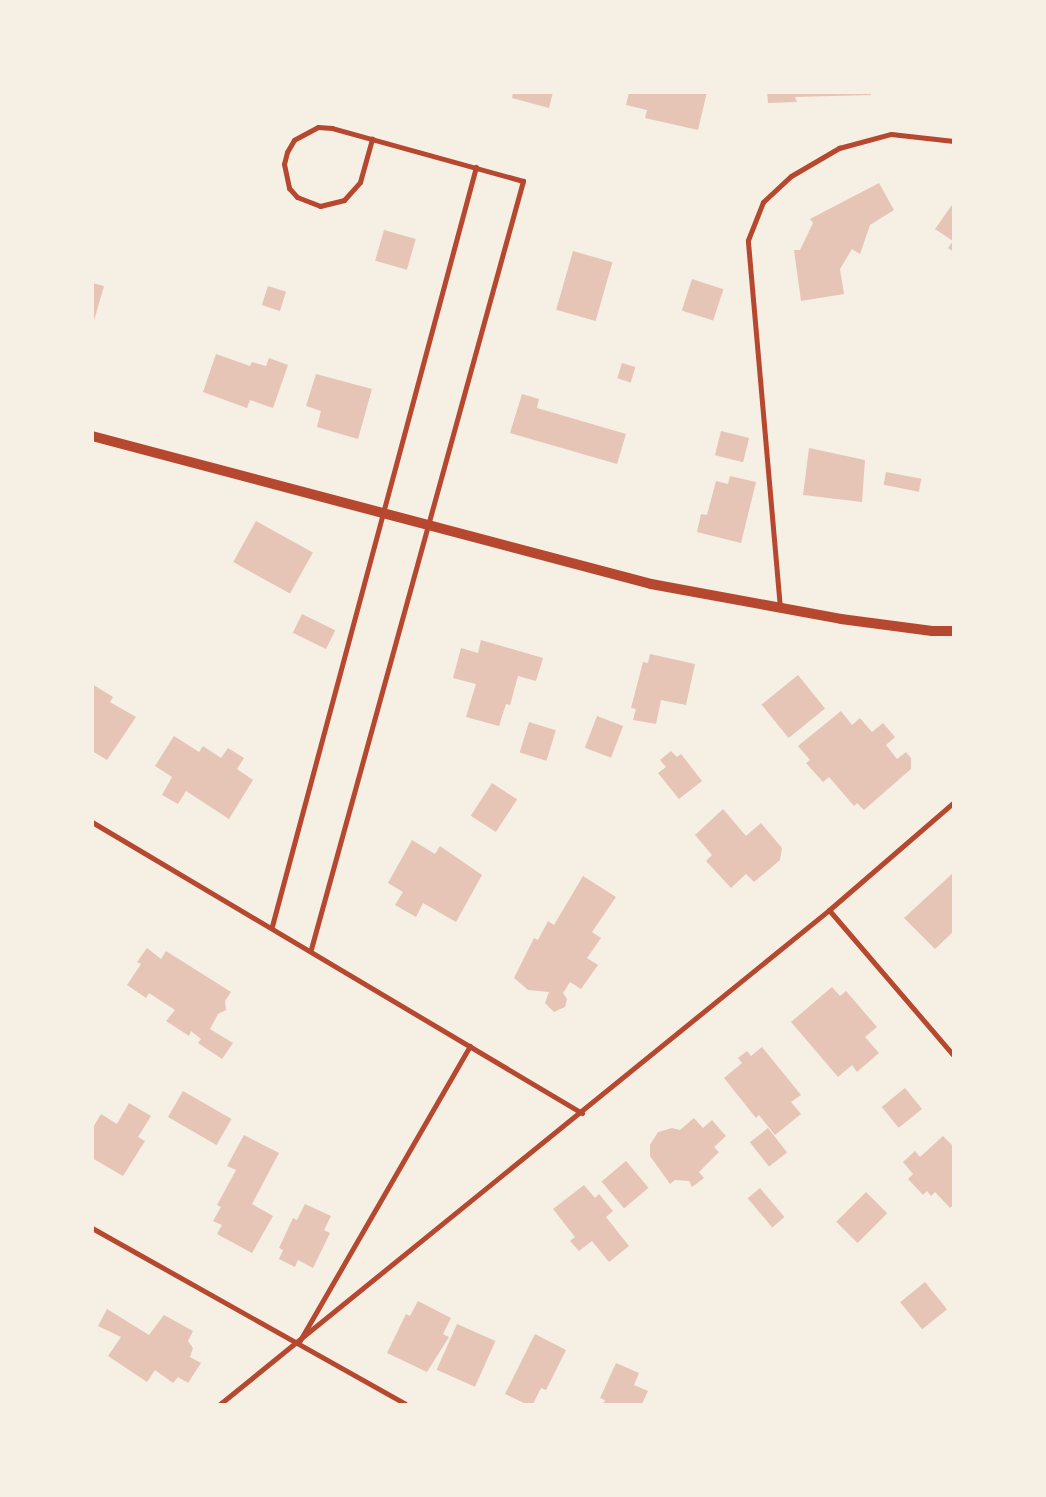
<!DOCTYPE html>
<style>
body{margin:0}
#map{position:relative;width:1046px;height:1497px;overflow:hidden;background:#f6efe4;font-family:Mulish,sans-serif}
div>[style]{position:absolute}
.building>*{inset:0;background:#e6c5b7;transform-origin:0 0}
.minor>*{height:5px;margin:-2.5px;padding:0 2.5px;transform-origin:2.5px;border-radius:2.5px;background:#b5482f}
.secondary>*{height:10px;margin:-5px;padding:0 5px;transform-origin:5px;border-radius:5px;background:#b5482f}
span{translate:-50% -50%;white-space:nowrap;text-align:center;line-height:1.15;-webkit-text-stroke:4px #f6efe4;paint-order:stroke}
.frame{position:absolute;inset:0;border:94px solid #f6efe4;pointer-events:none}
</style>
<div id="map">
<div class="building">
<div style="clip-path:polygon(513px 92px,553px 92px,549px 108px,512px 98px)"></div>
<div style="clip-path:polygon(629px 92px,707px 92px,698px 130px,645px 118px,647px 110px,626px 105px)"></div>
<div style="clip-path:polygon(767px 92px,871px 92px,871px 95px,795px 97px,797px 102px,768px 103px)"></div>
<div style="clip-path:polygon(879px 183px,894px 210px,870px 225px,860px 254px,852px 249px,840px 269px,844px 294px,801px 301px,794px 250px,800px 250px,813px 223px,810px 219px)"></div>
<div style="clip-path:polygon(954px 202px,954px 252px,948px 248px,953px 241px,935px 229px)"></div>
<div style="left:384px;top:230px;width:33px;height:32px;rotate:16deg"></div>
<div style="left:573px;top:251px;width:41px;height:61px;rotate:16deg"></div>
<div style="left:692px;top:279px;width:33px;height:33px;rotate:18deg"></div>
<div style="clip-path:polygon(92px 283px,104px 286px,93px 324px,92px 324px)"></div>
<div style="left:268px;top:286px;width:19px;height:20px;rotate:18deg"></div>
<div style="clip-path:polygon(216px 354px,250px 366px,252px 362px,266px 366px,269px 358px,288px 365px,273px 408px,250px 400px,247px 408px,203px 392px)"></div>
<div style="left:622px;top:363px;width:14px;height:16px;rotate:17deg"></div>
<div style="clip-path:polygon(316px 374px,372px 389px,358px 439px,317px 427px,321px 411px,306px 406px)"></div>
<div style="clip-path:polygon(522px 394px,539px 399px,537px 408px,626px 434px,617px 464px,510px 433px)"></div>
<div style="left:721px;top:431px;width:29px;height:25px;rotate:14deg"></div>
<div style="clip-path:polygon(809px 448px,865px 460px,862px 502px,803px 495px)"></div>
<div style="left:886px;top:472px;width:36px;height:13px;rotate:11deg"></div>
<div style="clip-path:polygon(730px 476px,756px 482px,741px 543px,697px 532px,701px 514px,707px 515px,716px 481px,728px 484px)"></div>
<div style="left:256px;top:521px;width:65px;height:47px;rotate:29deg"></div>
<div style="left:302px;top:614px;width:37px;height:21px;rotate:26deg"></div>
<div style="clip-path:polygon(481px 640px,543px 658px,536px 681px,518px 676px,510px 705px,506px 704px,499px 726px,466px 717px,476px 684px,453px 678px,461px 648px,478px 653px)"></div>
<div style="clip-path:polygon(650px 654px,695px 664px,686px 705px,661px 700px,656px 724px,633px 720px,636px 709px,631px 708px,643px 662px,648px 663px)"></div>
<div style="left:798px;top:675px;width:43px;height:47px;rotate:51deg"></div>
<div style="clip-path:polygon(92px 684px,113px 697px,110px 702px,136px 717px,107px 760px,92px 751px)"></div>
<div style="clip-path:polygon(841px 711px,852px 725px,860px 718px,872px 732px,883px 723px,895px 737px,886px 745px,897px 759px,906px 752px,911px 758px,911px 769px,864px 810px,857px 803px,854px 806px,829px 777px,823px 782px,806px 763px,810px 760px,798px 746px)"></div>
<div style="left:597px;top:716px;width:28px;height:34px;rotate:21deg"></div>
<div style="left:529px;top:722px;width:28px;height:32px;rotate:17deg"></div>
<div style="clip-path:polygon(174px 736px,199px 752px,203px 746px,221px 758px,228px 748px,244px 758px,237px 769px,253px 780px,229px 819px,186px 791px,178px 804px,162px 795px,172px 777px,155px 766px)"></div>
<div style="clip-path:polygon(671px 751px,677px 757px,681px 754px,702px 781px,679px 799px,658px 773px,666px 767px,660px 760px)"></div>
<div style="left:492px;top:783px;width:30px;height:39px;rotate:33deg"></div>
<div style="clip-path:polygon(723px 809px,746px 836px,761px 823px,782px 848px,780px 860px,754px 882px,746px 874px,731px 888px,706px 861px,712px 855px,695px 835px)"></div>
<div style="clip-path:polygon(412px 840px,435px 854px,440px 846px,482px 875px,456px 922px,423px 903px,416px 917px,395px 905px,403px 892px,388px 883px)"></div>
<div style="clip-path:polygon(954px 872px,954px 931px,935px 949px,904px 918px)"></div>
<div style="clip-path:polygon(583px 876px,616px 897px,592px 932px,601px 938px,587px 958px,598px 965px,581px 989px,570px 982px,563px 993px,567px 999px,565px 1007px,554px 1012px,545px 1003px,549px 992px,528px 990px,514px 978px,534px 938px,538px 940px,548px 921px,554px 925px)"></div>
<div style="clip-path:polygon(147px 948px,161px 959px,166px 951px,231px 992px,225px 1001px,226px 1010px,218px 1014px,210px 1029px,233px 1043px,222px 1059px,198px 1043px,201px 1039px,191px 1031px,189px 1036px,166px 1021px,175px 1010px,149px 993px,146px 998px,127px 985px,141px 964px,137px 962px)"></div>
<div style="clip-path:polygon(832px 987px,840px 996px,846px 991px,877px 1027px,865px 1037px,879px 1053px,857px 1072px,852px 1065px,838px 1077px,791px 1022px)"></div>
<div style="clip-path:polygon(762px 1047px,801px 1095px,791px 1102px,801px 1114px,775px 1135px,759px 1115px,756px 1118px,724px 1078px,742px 1063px,738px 1058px,747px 1051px,751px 1056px)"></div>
<div style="left:905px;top:1088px;width:27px;height:30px;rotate:51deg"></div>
<div style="left:183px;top:1091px;width:56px;height:30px;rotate:30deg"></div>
<div style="clip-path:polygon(129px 1103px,151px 1116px,138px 1137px,145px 1141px,123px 1176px,92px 1158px,92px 1129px,101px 1114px,117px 1124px)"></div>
<div style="clip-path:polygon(694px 1118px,703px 1128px,712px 1120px,726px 1136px,714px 1147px,719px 1152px,699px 1172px,704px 1178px,692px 1187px,689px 1181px,675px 1180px,670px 1184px,650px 1156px,650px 1145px,658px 1132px,672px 1128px,680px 1130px)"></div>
<div style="left:768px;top:1128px;width:31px;height:23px;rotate:52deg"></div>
<div style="clip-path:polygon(244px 1135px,279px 1153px,252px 1204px,273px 1216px,252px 1253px,217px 1234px,222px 1225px,213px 1221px,221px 1207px,217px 1205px,236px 1170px,227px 1166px)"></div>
<div style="clip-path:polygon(943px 1136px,954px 1147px,954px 1204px,950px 1208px,935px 1192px,931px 1196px,927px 1191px,923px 1195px,908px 1179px,913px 1174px,903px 1162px,915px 1151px,920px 1157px)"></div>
<div style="left:626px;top:1161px;width:35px;height:32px;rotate:50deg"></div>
<div style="clip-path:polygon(584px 1185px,595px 1198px,599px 1194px,613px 1211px,606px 1217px,629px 1246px,609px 1262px,592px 1241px,579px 1251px,570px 1241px,575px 1237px,553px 1209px)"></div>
<div style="left:760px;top:1188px;width:38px;height:16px;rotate:50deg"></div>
<div style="left:866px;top:1192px;width:30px;height:42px;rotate:45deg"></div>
<div style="clip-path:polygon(305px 1204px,331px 1216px,324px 1230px,330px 1233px,313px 1268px,298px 1260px,295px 1267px,279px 1259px,283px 1250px,279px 1248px,293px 1218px,297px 1220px)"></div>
<div style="left:925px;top:1282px;width:35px;height:32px;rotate:51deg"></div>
<div style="clip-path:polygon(418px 1301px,451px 1318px,443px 1334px,449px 1337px,427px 1372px,387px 1353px,406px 1314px,410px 1316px)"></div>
<div style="clip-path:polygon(107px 1309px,149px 1335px,164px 1315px,193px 1331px,188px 1341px,193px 1348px,190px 1357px,201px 1363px,188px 1383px,178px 1377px,173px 1383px,155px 1370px,147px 1382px,108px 1356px,121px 1337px,98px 1326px)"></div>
<div style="left:457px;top:1324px;width:42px;height:50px;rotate:24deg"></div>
<div style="clip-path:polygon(535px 1334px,566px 1350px,546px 1390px,541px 1388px,533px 1404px,526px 1404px,505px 1394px)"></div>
<div style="clip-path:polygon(616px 1363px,639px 1373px,634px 1385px,648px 1391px,642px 1404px,603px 1404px,605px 1400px,600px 1398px)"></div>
</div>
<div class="minor">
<div style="left:780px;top:608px;width:369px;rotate:-95deg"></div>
<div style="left:748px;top:240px;width:41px;rotate:-68.5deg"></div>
<div style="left:763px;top:202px;width:38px;rotate:-43deg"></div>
<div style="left:791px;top:176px;width:56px;rotate:-30.3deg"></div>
<div style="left:839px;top:148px;width:54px;rotate:-15.1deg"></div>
<div style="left:891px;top:134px;width:63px;rotate:6.3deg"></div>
<div style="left:92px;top:822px;width:570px;rotate:30.71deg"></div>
<div style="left:829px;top:910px;width:192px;rotate:49.4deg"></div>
<div style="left:272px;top:926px;width:786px;rotate:-74.96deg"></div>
<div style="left:311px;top:949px;width:797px;rotate:-74.57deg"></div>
<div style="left:523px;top:181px;width:198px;rotate:-164.5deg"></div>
<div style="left:332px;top:128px;width:14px;rotate:-176deg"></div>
<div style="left:318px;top:127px;width:27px;rotate:152deg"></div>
<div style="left:294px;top:140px;width:14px;rotate:120deg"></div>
<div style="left:287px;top:152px;width:12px;rotate:104deg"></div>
<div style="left:284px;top:164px;width:25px;rotate:78deg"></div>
<div style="left:289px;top:188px;width:12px;rotate:48deg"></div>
<div style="left:297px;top:197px;width:25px;rotate:21deg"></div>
<div style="left:320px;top:206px;width:25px;rotate:-14deg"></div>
<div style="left:344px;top:200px;width:24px;rotate:-48deg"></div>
<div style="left:360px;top:182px;width:45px;rotate:-74.4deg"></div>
<div style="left:92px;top:1228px;width:359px;rotate:29.3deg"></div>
<div style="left:299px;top:1342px;width:342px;rotate:-60deg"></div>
<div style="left:220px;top:1404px;width:784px;rotate:-39.05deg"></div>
<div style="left:829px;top:910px;width:165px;rotate:-40.8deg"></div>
</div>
<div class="secondary">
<div style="left:92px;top:436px;width:578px;rotate:14.83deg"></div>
<div style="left:651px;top:584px;width:193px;rotate:10.4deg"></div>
<div style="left:841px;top:619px;width:92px;rotate:7.5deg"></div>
<div style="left:932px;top:631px;width:22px"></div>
</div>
<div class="frame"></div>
</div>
